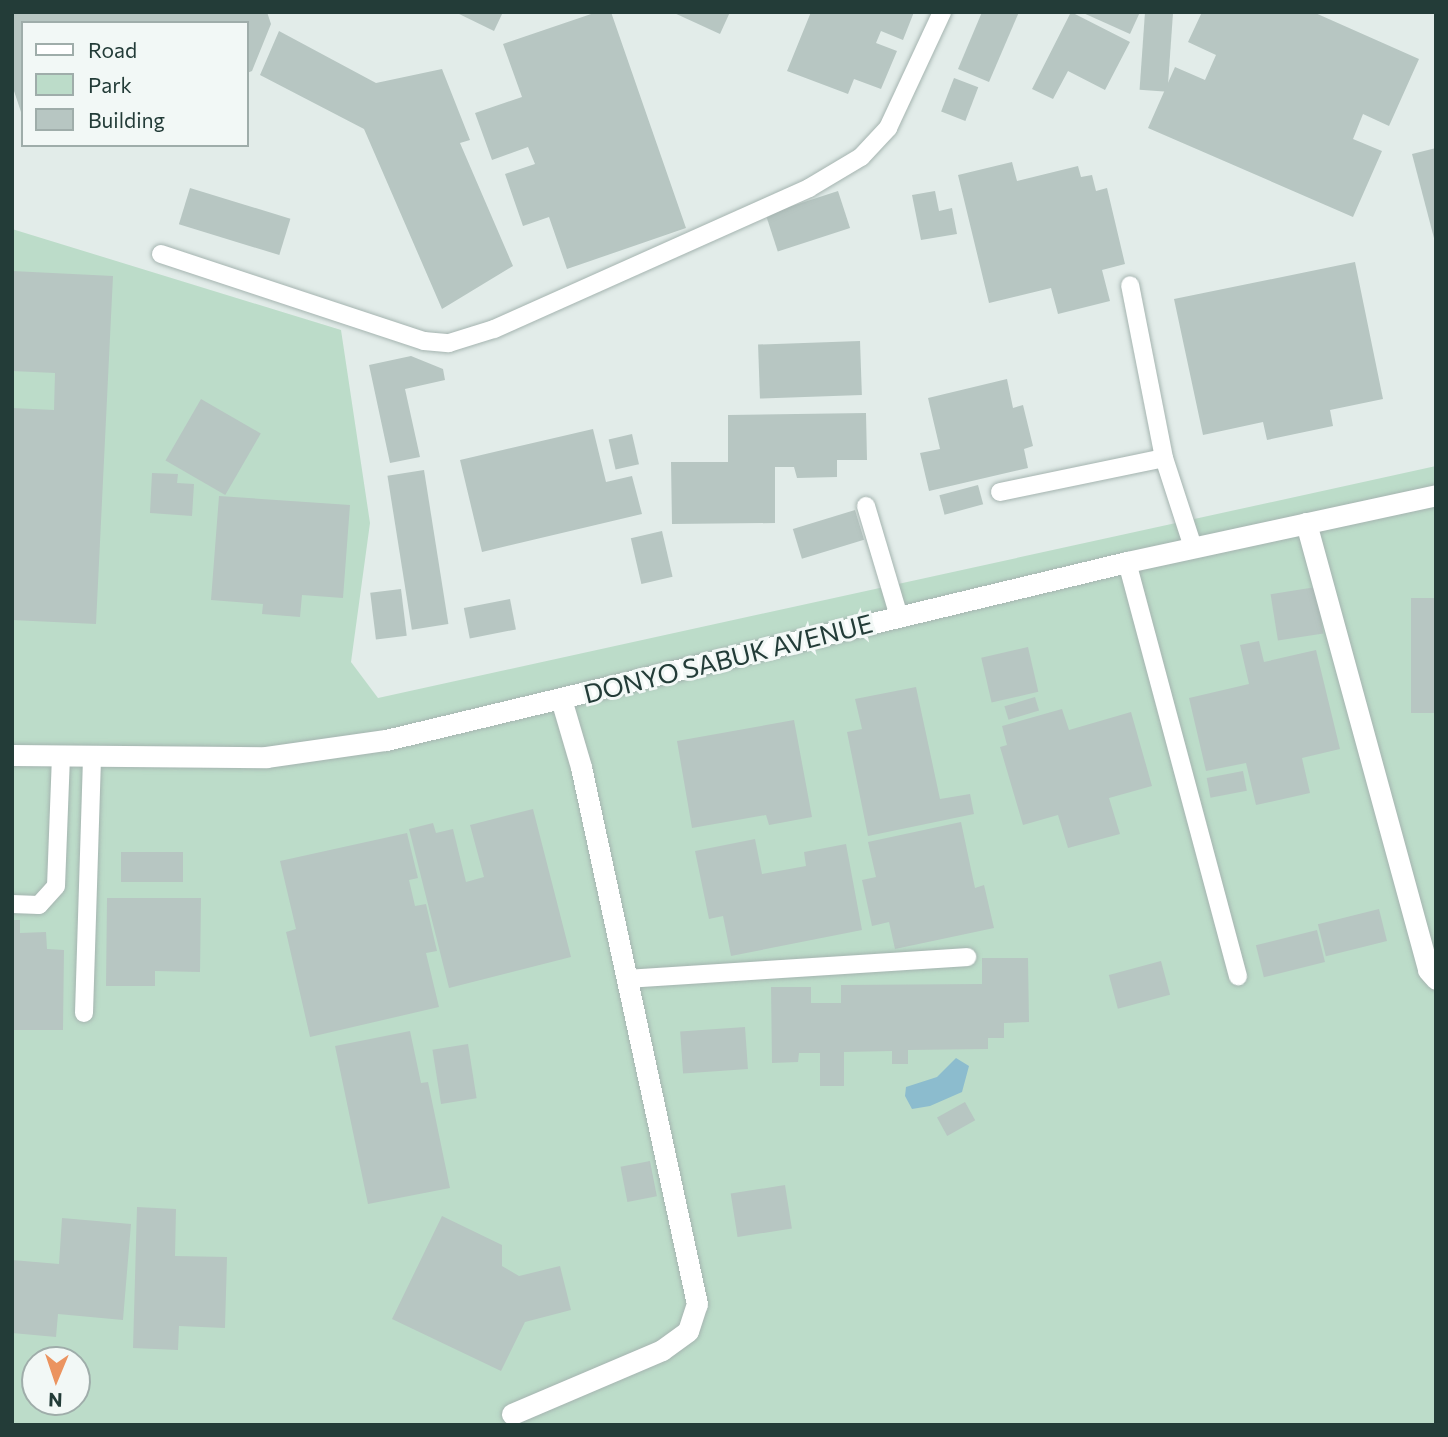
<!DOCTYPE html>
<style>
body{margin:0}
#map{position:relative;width:1448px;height:1437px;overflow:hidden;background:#e2ece9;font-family:Commissioner,sans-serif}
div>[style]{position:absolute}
.green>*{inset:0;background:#bcdcc9}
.water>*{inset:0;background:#8cbcce}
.building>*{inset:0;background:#b7c6c2;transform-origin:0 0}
.roads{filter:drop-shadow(0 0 2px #a5b4b0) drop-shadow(0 0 2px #a5b4b0)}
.service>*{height:18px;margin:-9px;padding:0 9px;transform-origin:9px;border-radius:9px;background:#fff}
.minor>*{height:21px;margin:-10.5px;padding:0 10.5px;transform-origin:10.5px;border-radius:10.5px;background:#fff}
span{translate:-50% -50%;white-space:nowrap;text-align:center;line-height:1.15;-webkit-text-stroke:6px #f2f8f6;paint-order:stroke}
.street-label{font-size:26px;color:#233c38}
.frame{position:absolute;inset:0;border:14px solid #233c38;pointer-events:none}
.legend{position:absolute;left:21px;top:21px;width:228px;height:126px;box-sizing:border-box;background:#f2f8f6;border:2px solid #9fadaa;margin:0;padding:9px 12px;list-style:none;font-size:21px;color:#233c38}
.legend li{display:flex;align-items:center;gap:14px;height:35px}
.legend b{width:35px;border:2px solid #9fadaa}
.north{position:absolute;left:21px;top:1346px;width:70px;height:70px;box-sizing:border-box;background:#f2f8f6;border:2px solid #9fadaa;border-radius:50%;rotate:182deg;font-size:19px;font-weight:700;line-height:28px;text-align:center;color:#233c38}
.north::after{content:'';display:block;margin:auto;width:24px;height:32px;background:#eb9460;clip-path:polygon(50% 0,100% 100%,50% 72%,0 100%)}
</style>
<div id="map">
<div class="green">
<div style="clip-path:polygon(evenodd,12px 229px,341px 330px,370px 523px,351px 662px,378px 698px,1436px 466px,1436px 1425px,12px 1425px,12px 229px,35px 1360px,77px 1360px,77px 1402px,35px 1402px,35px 1360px)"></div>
</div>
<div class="water">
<div style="clip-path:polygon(956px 1058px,969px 1066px,962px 1092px,930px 1106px,912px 1109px,905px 1096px,906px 1087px,937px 1077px)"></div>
</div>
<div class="building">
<div style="clip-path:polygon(12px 12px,267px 12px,271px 24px,252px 71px,247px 73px,247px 23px,23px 23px,22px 115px,12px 85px)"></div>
<div style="clip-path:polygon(455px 12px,503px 12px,494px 31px)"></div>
<div style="clip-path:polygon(597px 12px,611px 12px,686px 228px,567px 269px,549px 217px,523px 226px,505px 174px,535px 164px,528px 147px,492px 160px,475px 113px,522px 97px,503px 44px)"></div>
<div style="clip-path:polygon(672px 12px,730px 12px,720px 34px)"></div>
<div style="clip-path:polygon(811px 12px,914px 12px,903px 40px,881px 31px,876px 43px,897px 51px,881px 89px,854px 79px,848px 94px,787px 71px)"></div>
<div style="clip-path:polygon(982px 12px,1019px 12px,989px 82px,958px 69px)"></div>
<div style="clip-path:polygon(1071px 12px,1130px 42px,1105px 90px,1068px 71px,1053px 99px,1032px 89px)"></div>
<div style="clip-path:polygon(1081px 12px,1140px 12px,1130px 34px)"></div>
<div style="left:1145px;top:12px;width:28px;height:78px;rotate:4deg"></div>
<div style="clip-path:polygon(1202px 12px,1313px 12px,1419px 59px,1389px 126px,1363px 114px,1353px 139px,1382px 151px,1353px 217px,1148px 128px,1175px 67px,1205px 80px,1216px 55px,1188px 42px)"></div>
<div style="clip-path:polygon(279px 31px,376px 83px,442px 69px,470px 140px,460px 143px,513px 266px,442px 309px,364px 129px,260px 75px)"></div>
<div style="left:954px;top:78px;width:26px;height:36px;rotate:21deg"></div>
<div style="clip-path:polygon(1436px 148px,1436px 242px,1435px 242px,1412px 154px)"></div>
<div style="clip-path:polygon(1012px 162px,1017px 181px,1078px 166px,1081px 177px,1092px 175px,1096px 191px,1107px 188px,1125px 264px,1102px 270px,1110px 301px,1058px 314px,1051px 288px,989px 303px,958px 175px)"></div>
<div style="left:190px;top:188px;width:105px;height:38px;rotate:17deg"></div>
<div style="left:838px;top:191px;width:39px;height:76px;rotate:72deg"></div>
<div style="clip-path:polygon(935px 191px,939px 211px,952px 208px,957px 234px,921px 240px,912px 195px)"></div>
<div style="clip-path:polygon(1355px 262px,1383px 399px,1330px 410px,1333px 426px,1267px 440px,1263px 422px,1203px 435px,1174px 299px)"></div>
<div style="clip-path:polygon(12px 271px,113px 276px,96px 624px,12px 620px,12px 408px,54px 410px,55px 373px,12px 371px)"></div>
<div style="left:860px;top:341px;width:54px;height:102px;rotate:88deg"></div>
<div style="clip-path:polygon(411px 356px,443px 369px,445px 380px,405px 389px,420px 457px,390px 463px,369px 365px)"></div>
<div style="clip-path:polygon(1007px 379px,1013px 408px,1023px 405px,1033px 446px,1024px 449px,1028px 468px,929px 491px,920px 453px,940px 449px,928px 398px)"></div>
<div style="left:201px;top:399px;width:69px;height:71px;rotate:30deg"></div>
<div style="clip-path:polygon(866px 413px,867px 460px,837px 460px,837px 477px,797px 478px,794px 467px,775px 467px,775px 523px,672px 524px,671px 462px,728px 462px,728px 415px)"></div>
<div style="clip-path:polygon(593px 429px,606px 482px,632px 476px,642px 514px,482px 552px,460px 460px)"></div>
<div style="left:632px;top:434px;width:31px;height:24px;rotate:77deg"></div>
<div style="left:424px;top:470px;width:156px;height:37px;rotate:81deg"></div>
<div style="clip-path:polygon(152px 473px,178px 474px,177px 483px,194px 484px,192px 516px,150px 513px)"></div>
<div style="left:978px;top:485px;width:20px;height:40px;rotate:75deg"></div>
<div style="clip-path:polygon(219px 496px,350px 505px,343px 598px,302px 595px,300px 617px,262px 614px,263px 604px,211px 600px)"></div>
<div style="left:855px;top:510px;width:31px;height:65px;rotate:73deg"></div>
<div style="left:662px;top:531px;width:47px;height:32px;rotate:77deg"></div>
<div style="left:1316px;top:587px;width:47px;height:46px;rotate:81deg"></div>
<div style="left:401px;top:589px;width:47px;height:31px;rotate:83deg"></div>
<div style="left:1411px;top:598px;width:25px;height:115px"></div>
<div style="left:510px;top:599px;width:31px;height:47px;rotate:79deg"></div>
<div style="clip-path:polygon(1259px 641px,1264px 662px,1316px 650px,1340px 749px,1302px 758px,1310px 793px,1256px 805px,1246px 763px,1206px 771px,1189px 698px,1249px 684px,1240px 645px)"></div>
<div style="left:1028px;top:647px;width:46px;height:48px;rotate:77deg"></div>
<div style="clip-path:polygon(916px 687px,940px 799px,970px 794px,974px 814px,868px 836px,847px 732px,862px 729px,855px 699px)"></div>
<div style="left:1035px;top:697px;width:14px;height:32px;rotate:73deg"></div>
<div style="clip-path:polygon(1062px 709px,1069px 730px,1131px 712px,1152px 786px,1109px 798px,1120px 834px,1068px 848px,1058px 815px,1023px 825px,1000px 747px,1007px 745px,1002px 726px)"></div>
<div style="clip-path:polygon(794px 720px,812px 817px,769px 825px,766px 815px,692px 828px,677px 741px)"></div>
<div style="left:1243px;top:771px;width:20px;height:37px;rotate:79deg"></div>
<div style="clip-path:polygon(533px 809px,571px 957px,449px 988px,409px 829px,433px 823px,436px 833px,453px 829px,466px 882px,484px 877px,470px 825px)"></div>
<div style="clip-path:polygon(961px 822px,975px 888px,984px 885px,994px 928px,895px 949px,889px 922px,872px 926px,862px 880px,876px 877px,868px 842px)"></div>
<div style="clip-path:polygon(407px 833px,418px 878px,409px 880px,415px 906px,426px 904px,437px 951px,426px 953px,439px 1007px,310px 1037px,286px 932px,296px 929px,280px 861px)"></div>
<div style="clip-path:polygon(755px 839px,762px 874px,806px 866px,804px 852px,846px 844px,862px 930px,731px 956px,723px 916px,709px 919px,695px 851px)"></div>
<div style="left:121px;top:852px;width:62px;height:30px"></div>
<div style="clip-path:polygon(107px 898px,201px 898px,200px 972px,155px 971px,155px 986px,106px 986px)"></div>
<div style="left:1379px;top:909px;width:33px;height:63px;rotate:76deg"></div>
<div style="clip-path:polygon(12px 920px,20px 920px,20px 933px,46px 932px,47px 949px,64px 950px,63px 1030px,12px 1030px)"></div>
<div style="left:1317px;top:930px;width:33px;height:63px;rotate:76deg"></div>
<div style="clip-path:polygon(982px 958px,1028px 958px,1029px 1022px,1004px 1023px,1004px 1038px,988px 1038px,988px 1049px,908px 1050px,908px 1064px,892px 1064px,892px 1051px,844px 1052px,844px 1086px,820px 1086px,820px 1053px,799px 1053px,798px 1062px,772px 1063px,771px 987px,811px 987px,811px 1003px,841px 1003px,841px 985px,982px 984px)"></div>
<div style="left:1161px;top:961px;width:35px;height:54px;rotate:75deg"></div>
<div style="left:745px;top:1027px;width:42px;height:65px;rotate:86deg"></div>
<div style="clip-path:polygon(410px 1031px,421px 1083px,428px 1082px,450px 1188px,368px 1204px,335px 1046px)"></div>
<div style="left:468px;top:1044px;width:55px;height:36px;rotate:81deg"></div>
<div style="left:965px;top:1102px;width:21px;height:32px;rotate:61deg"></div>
<div style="left:650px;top:1161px;width:36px;height:30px;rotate:79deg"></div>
<div style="left:785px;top:1185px;width:44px;height:55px;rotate:81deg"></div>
<div style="clip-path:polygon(137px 1207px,176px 1209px,175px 1256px,227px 1257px,225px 1328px,179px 1326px,178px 1350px,133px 1348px)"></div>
<div style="clip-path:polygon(442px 1216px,502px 1245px,502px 1266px,519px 1276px,560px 1266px,571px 1310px,525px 1322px,501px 1371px,392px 1319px)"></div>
<div style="clip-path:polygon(62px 1218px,131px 1224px,123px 1320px,58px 1314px,56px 1337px,12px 1333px,12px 1260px,59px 1264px)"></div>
</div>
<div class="roads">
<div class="service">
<div style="left:161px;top:254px;width:277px;rotate:18.3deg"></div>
<div style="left:424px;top:341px;width:25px;rotate:5deg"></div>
<div style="left:449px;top:343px;width:47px;rotate:-17.3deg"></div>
<div style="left:494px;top:329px;width:345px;rotate:-24.1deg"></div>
<div style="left:809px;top:188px;width:61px;rotate:-30.8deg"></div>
<div style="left:861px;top:157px;width:40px;rotate:-47deg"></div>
<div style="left:888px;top:128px;width:128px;rotate:-65deg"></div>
<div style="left:1164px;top:458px;width:94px;rotate:72deg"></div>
<div style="left:1000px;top:492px;width:167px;rotate:-11.7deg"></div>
<div style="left:1164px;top:458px;width:176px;rotate:-101.1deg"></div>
<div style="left:866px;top:506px;width:116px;rotate:73.4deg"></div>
<div style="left:1127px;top:562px;width:429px;rotate:75deg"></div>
<div style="left:12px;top:904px;width:27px;rotate:2deg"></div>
<div style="left:39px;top:905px;width:25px;rotate:-48deg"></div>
<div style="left:56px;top:886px;width:129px;rotate:-87.8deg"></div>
<div style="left:627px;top:979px;width:341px;rotate:-3.7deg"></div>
<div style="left:84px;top:1013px;width:255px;rotate:-88.2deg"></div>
</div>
<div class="minor">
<div style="left:1306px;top:523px;width:463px;rotate:74.7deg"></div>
<div style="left:1428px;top:970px;width:12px;rotate:48deg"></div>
<div style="left:12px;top:755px;width:254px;rotate:0.5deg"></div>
<div style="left:266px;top:757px;width:121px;rotate:-8.1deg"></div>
<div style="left:386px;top:740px;width:762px;rotate:-13.51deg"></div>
<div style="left:1127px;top:562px;width:316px;rotate:-12.2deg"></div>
<div style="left:512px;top:1414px;width:163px;rotate:-23.1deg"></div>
<div style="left:662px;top:1350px;width:32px;rotate:-36deg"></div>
<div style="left:688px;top:1331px;width:28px;rotate:-72deg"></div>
<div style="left:697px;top:1304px;width:549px;rotate:-102.19deg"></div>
<div style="left:581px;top:767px;width:71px;rotate:-106.4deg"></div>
</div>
</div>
<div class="street-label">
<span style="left:728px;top:658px;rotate:-14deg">DONYO SABUK AVENUE</span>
</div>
<div class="frame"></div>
<ul class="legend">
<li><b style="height:9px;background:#fff"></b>Road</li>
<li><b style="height:19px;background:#bcdcc9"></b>Park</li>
<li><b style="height:19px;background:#b7c6c2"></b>Building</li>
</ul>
<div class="north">N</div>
</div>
